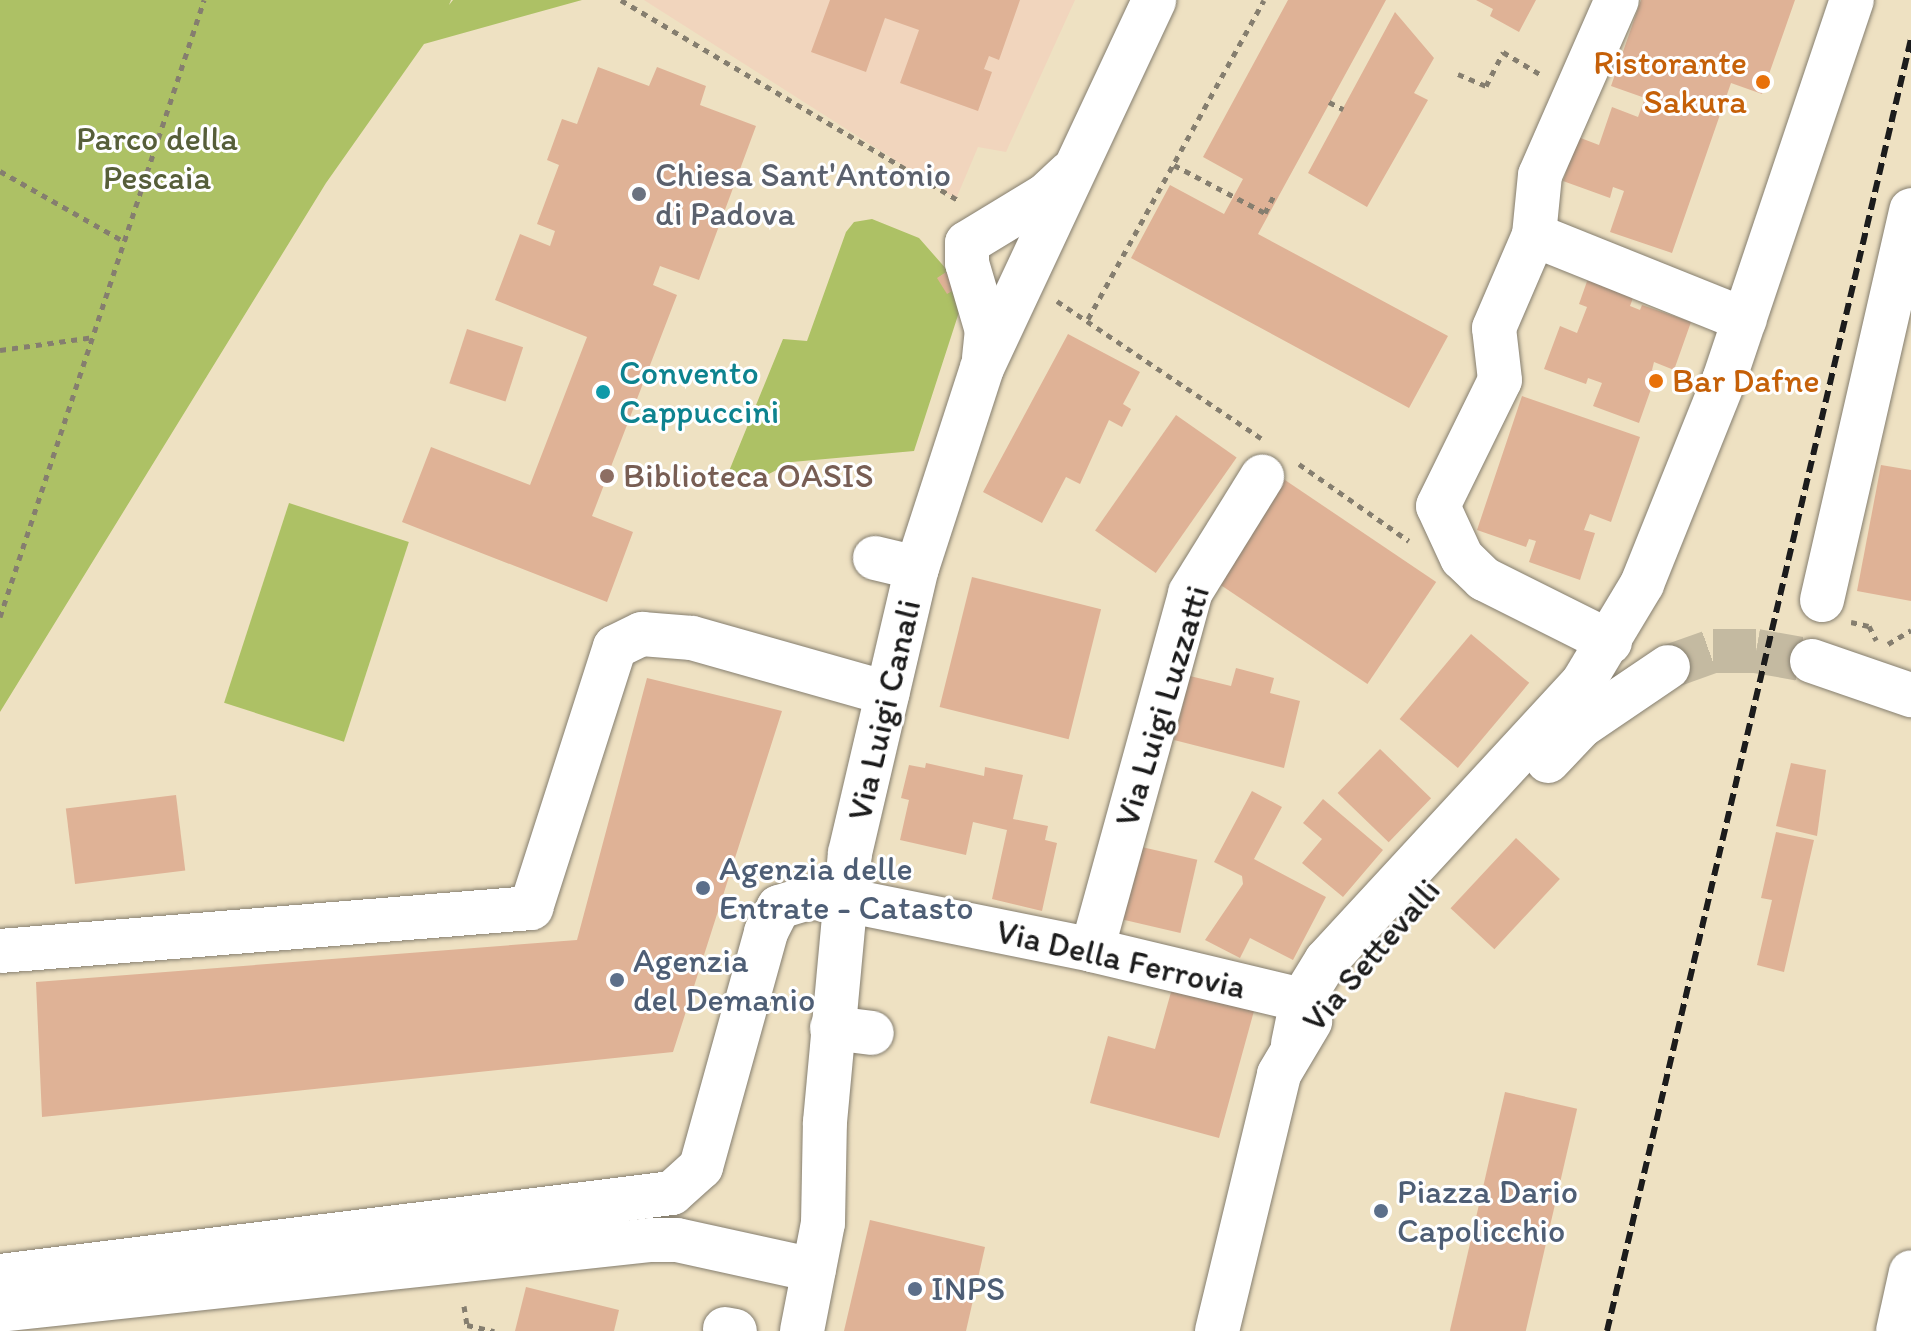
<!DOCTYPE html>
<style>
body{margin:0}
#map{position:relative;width:1911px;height:1331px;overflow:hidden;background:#eee1c2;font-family:Itim,sans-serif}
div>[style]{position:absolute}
.built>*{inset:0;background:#f1d5bd}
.green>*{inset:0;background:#adc165;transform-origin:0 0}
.building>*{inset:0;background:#dfb296;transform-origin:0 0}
.major-tunnel>*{height:44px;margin-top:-22px;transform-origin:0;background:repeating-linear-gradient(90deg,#c4baa1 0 44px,transparent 0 66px)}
.path>*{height:5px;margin-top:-2.5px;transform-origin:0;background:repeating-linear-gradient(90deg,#857e6f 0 6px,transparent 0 12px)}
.roads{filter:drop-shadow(0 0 2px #857e6f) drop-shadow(0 0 2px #857e6f)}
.minor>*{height:44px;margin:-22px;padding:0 22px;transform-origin:22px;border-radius:22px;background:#fff}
.major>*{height:44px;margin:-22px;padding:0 22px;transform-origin:22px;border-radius:22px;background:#fff}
.rail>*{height:6px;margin-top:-3px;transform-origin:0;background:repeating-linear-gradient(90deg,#1c1c1c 0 12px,transparent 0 18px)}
.dots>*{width:22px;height:22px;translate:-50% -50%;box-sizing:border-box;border:4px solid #fff;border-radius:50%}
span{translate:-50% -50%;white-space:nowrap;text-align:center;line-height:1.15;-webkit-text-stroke:6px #fff;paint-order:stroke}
.food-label{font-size:34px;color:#c56008}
.right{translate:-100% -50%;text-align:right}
.left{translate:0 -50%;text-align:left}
.park-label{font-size:34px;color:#565e39}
.worship-label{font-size:34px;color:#5b616d}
.culture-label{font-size:34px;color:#0d838f}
.education-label{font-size:34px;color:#785e54}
.street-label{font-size:34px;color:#1c1c1c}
.service-label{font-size:34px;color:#4e5e75}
</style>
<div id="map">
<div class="built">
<div style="clip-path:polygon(644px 0,1075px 0,1006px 152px,978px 147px,956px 199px)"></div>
</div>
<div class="green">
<div style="clip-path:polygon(0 0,451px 0,449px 5px,453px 0,582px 0,424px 44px,326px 183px,0 712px)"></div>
<div style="clip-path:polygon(872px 219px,919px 238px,948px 271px,938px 278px,948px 293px,958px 287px,961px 306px,914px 451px,792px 462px,759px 479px,727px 476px,783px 339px,807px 341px,846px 232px,854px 222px)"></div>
<div style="left:289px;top:503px;width:126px;height:210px;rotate:18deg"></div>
</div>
<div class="building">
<div style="clip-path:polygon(830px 0,1020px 0,999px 60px,989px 56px,984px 69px,992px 72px,978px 111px,900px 83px,919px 30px,885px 18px,866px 72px,811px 52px)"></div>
<div style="clip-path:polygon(1288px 0,1386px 0,1258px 234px,1448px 336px,1409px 408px,1131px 258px,1170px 185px,1224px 214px,1243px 179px,1203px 157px)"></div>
<div style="clip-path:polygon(1476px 0,1536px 0,1519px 32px,1490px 16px,1493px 9px)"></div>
<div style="clip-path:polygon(1641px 0,1795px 0,1762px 94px,1731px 83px,1672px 253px,1610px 232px,1624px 191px,1613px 187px,1610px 198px,1563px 181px,1578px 137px,1599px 145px,1612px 107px,1638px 117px,1645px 98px,1611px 86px)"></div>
<div style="clip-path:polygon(1395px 12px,1434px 58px,1414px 93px,1428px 100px,1367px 207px,1308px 173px)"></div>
<div style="clip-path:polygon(598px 67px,649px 86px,657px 67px,706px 86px,700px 105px,756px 126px,699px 280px,660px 266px,653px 285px,677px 295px,592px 516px,633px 532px,607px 602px,402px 522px,431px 447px,530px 485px,587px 337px,495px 300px,520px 234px,550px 246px,555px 231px,537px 224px,559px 165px,547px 160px,562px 119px,577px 124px)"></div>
<div style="clip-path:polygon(1591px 270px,1637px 287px,1630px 306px,1640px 310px,1642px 305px,1691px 322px,1674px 370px,1654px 362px,1652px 370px,1657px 372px,1639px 423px,1593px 406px,1602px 383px,1588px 378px,1586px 384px,1544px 369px,1560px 326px,1577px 333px,1587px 307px,1579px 304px)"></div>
<div style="left:948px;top:271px;width:19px;height:13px;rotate:58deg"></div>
<div style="left:467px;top:329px;width:59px;height:57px;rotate:18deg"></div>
<div style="clip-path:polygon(1068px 334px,1140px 372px,1123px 404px,1131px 409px,1122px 427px,1109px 420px,1080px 484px,1066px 477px,1042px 523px,983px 492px)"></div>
<div style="clip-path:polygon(1522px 396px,1640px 437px,1611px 522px,1590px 514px,1584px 530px,1595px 533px,1580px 580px,1529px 562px,1536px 541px,1529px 539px,1526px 547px,1477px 530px)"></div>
<div style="left:1176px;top:415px;width:74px;height:141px;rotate:35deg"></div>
<div style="clip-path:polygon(1881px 465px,1911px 470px,1911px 601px,1857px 591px)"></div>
<div style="left:1282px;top:478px;width:186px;height:123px;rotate:34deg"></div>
<div style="left:972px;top:577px;width:133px;height:134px;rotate:14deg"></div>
<div style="left:1471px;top:634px;width:76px;height:111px;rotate:40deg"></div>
<div style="clip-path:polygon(1236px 668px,1274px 678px,1270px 693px,1300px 701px,1284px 768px,1174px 740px,1190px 676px,1231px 686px)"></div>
<div style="clip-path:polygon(647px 678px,782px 711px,673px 1052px,42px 1117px,36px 982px,577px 940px)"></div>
<div style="left:1380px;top:749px;width:71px;height:61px;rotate:44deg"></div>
<div style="clip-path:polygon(926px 763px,984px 776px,985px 767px,1023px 775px,1013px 819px,1048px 826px,1045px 840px,1057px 843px,1042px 911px,992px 899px,1007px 830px,973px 822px,966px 855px,900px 840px,909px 800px,901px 798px,909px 765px,925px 768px)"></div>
<div style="clip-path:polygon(1791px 763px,1826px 770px,1817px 836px,1776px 826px)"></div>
<div style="clip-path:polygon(1252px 791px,1282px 807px,1254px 859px,1326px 897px,1293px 960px,1250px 938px,1240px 958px,1205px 940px,1243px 884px,1242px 876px,1214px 862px)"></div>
<div style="left:176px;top:795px;width:76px;height:111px;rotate:83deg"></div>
<div style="clip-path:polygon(1323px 799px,1383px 850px,1343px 897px,1302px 863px,1322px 839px,1303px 823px)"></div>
<div style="clip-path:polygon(1776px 832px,1814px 840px,1784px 972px,1757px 965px,1772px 900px,1761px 898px)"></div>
<div style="left:1516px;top:838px;width:60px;height:96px;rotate:43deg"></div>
<div style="left:1133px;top:845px;width:66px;height:75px;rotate:13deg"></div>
<div style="clip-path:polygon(1175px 978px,1257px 1000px,1219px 1138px,1090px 1103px,1108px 1036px,1155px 1049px)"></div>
<div style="left:1505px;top:1092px;width:74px;height:245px;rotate:13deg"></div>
<div style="clip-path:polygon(870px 1220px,985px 1247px,966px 1331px,844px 1331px)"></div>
<div style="clip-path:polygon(526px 1287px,619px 1310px,614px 1331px,515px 1331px)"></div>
</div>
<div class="major-tunnel">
<div style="left:1668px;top:667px;width:48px;rotate:-19.6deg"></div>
<div style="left:1713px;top:651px;width:43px"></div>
<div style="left:1756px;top:651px;width:57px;rotate:10.1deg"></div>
</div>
<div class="path">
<div style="left:621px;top:0;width:394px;rotate:30.7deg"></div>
<div style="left:1458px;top:74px;width:30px;rotate:23deg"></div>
<div style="left:1486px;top:86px;width:38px;rotate:-63deg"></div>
<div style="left:1503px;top:52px;width:47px;rotate:31deg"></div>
<div style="left:1329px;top:102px;width:16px;rotate:27deg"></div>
<div style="left:1174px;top:165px;width:103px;rotate:27.8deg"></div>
<div style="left:1265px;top:213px;width:20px;rotate:-63deg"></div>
<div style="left:0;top:171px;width:144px;rotate:29.6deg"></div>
<div style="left:1057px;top:301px;width:246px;rotate:33.9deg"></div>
<div style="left:1088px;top:319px;width:364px;rotate:-61.1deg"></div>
<div style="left:0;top:350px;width:95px;rotate:-7.9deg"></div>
<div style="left:1299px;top:464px;width:134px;rotate:35deg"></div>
<div style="left:0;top:617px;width:650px;rotate:-71.7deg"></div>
<div style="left:1851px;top:622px;width:18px;rotate:13deg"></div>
<div style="left:1869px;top:626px;width:16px;rotate:63deg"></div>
<div style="left:1888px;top:644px;width:27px;rotate:-31deg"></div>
<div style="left:464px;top:1306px;width:19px;rotate:81deg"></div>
<div style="left:467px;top:1325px;width:28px;rotate:13deg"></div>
</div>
<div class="roads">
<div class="minor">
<div style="left:1534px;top:235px;width:60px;rotate:-84.3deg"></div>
<div style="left:1540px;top:175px;width:191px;rotate:-66.3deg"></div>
<div style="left:984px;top:358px;width:27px;rotate:-84deg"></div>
<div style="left:987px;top:331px;width:71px;rotate:-106.4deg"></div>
<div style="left:967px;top:263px;width:20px;rotate:-90deg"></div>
<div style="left:967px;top:243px;width:92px;rotate:-31.3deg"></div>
<div style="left:1046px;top:195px;width:33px;rotate:-43deg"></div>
<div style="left:875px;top:558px;width:43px;rotate:13.4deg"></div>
<div style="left:1822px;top:600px;width:400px;rotate:-77.1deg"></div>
<div style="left:1610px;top:642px;width:141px;rotate:-153.4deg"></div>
<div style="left:1484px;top:579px;width:30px;rotate:-136deg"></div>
<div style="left:1462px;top:558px;width:57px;rotate:-114.8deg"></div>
<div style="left:1438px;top:506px;width:140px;rotate:-63.8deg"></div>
<div style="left:1500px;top:380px;width:52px;rotate:-96.6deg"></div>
<div style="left:1494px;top:328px;width:101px;rotate:-66.7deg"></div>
<div style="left:1534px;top:235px;width:227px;rotate:21.9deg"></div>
<div style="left:1092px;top:950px;width:370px;rotate:-74.6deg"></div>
<div style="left:1190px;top:593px;width:137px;rotate:-58.2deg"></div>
<div style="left:0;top:951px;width:533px;rotate:-4.63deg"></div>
<div style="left:531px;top:908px;width:274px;rotate:-72.2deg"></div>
<div style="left:615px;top:647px;width:30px;rotate:-26deg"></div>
<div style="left:642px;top:634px;width:50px;rotate:4.6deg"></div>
<div style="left:692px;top:638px;width:203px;rotate:15.8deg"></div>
<div style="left:832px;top:1028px;width:40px;rotate:7.1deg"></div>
<div style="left:0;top:1276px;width:677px;rotate:-7.04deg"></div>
<div style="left:672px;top:1193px;width:39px;rotate:-42deg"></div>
<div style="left:701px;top:1167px;width:244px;rotate:-74.5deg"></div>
<div style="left:766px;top:932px;width:28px;rotate:-63deg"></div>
<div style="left:779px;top:907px;width:31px;rotate:-17deg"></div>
<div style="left:809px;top:898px;width:36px;rotate:3deg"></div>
<div style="left:845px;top:900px;width:252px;rotate:11.4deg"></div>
<div style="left:1092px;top:950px;width:216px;rotate:13.4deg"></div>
<div style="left:0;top:1310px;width:655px;rotate:-6.14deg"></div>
<div style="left:651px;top:1240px;width:26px"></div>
<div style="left:677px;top:1240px;width:140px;rotate:12.4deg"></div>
<div style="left:725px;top:1329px;width:10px;rotate:11deg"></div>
<div style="left:802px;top:1331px;width:110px;rotate:-79deg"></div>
<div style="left:823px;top:1223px;width:101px;rotate:-88.9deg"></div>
<div style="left:825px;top:1122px;width:270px;rotate:-84.7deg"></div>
<div style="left:850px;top:853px;width:293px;rotate:-76.8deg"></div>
<div style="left:917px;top:568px;width:210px;rotate:-72deg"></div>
<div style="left:982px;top:368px;width:406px;rotate:-64.9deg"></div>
</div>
<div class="major">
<div style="left:1812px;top:661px;width:105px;rotate:19deg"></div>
<div style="left:1548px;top:761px;width:48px;rotate:-46.7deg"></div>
<div style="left:1581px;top:726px;width:105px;rotate:-34.1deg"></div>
<div style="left:1293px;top:1044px;width:45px;rotate:-78.4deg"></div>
<div style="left:1302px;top:1000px;width:46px;rotate:-58.4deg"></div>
<div style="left:1326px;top:961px;width:377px;rotate:-47.3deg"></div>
<div style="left:1582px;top:684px;width:117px;rotate:-59deg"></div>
<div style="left:1642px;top:584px;width:220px;rotate:-68.1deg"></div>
<div style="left:1724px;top:380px;width:401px;rotate:-71.4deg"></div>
<div style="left:1217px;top:1331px;width:264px;rotate:-76.4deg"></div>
<div style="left:1279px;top:1074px;width:61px;rotate:-59.2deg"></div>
<div style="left:1898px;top:1331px;width:60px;rotate:-77.6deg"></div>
</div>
</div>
<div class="rail">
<div style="left:1607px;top:1331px;width:1327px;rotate:-76.76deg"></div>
</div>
<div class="dots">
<div style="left:1763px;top:82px;background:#e8710a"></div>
<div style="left:639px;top:194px;background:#6b7280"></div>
<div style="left:1656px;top:381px;background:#e8710a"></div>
<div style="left:603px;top:392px;background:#0f9aa8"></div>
<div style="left:607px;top:476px;background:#8d6e63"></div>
<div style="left:703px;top:888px;background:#5c6f8a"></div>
<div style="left:617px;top:980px;background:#5c6f8a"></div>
<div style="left:1381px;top:1211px;background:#5c6f8a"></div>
<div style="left:915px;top:1289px;background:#5c6f8a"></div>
</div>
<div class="food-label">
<span class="right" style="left:1747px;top:82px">Ristorante<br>Sakura</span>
<span class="left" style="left:1672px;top:381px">Bar Dafne</span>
</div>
<div class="park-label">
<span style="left:157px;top:158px">Parco della<br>Pescaia</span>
</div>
<div class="worship-label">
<span class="left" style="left:655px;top:194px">Chiesa Sant'Antonio<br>di Padova</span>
</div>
<div class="culture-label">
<span class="left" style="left:619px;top:392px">Convento<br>Cappuccini</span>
</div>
<div class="education-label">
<span class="left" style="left:623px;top:476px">Biblioteca OASIS</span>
</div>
<div class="street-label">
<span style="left:1162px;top:706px;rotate:-73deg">Via Luigi Luzzatti</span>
<span style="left:884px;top:710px;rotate:-77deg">Via Luigi Canali</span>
<span style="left:1371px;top:955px;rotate:-49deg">Via Settevalli</span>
<span style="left:1121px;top:959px;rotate:13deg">Via Della Ferrovia</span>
</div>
<div class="service-label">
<span class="left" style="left:719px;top:888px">Agenzia delle<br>Entrate - Catasto</span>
<span class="left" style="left:633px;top:980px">Agenzia<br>del Demanio</span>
<span class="left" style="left:1397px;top:1211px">Piazza Dario<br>Capolicchio</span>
<span class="left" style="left:931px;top:1289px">INPS</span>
</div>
</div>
